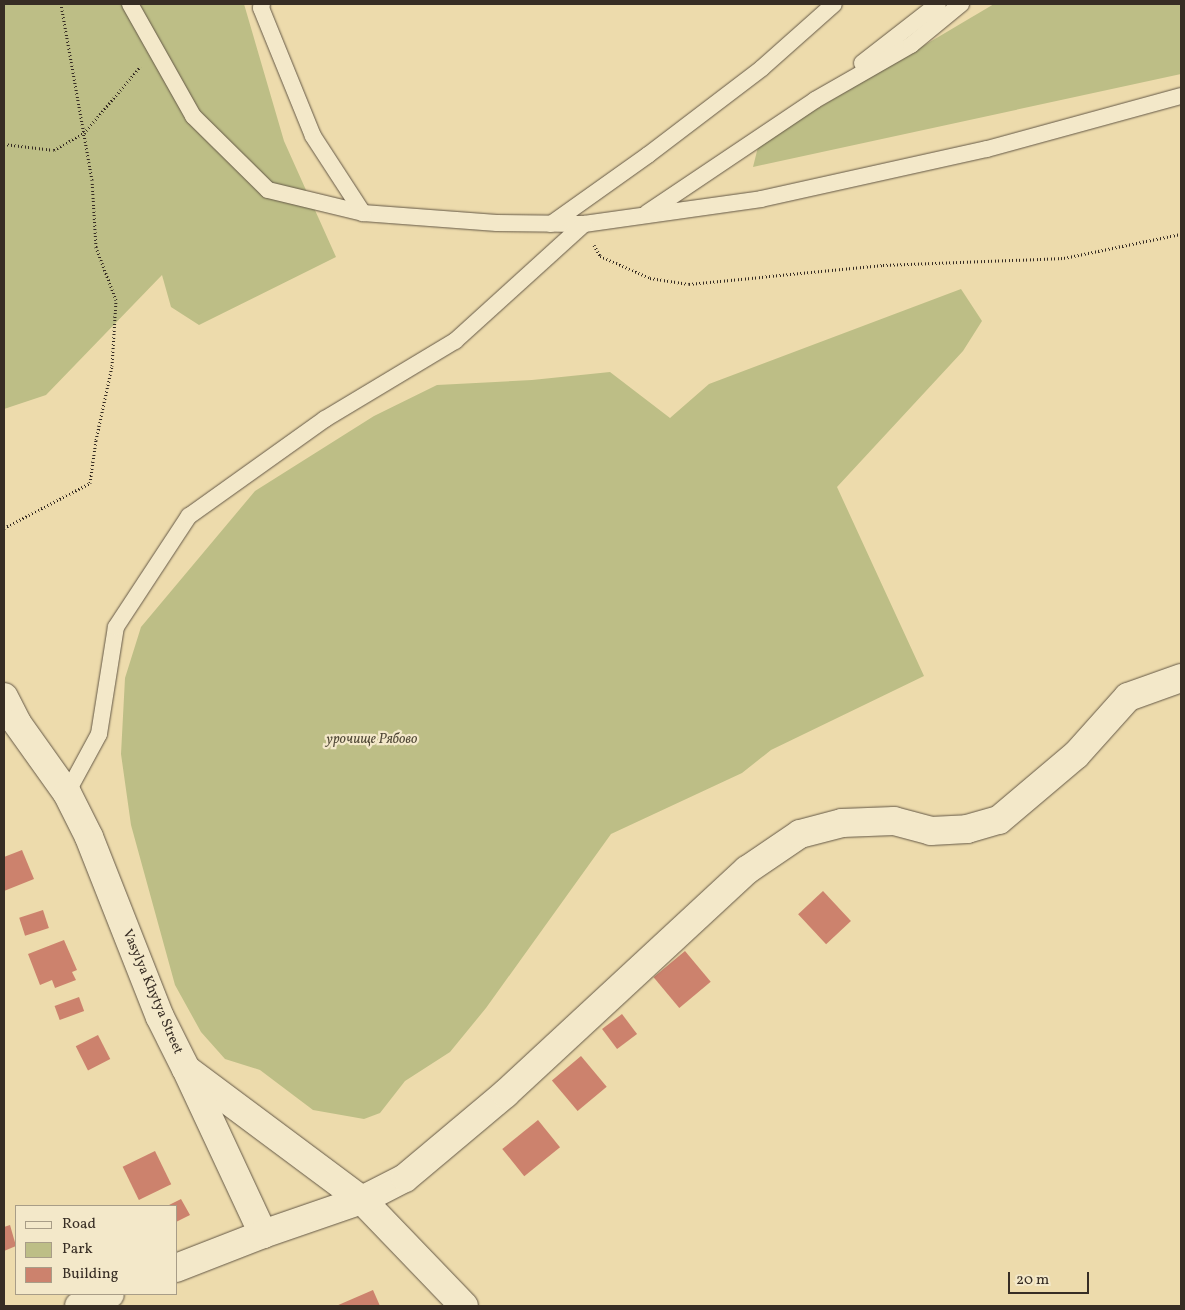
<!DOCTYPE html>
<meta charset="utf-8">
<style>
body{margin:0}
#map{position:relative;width:1185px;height:1310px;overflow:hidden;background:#eddbac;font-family:Vollkorn,serif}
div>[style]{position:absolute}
.green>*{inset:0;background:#bdbe86}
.building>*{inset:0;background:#cc826d;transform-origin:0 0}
.path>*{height:3px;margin-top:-1.5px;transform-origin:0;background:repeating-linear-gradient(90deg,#372d24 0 1px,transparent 0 3.5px)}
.roads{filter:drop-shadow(0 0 1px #645846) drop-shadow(0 0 1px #645846)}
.service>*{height:16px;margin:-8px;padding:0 8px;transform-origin:8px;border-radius:8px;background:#f3e8c9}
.minor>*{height:28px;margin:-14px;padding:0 14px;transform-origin:14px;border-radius:14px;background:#f3e8c9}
span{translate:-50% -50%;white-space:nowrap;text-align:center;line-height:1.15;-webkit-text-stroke:4.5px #f3e8c9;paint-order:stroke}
.park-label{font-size:14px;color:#524a38;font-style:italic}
.street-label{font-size:14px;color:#372d24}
.frame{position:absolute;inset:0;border:5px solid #372d24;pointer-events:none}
.legend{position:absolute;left:15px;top:1205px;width:162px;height:90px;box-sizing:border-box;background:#f3e8c9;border:1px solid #a89d87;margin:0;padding:6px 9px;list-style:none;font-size:15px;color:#372d24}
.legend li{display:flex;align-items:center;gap:10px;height:25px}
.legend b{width:25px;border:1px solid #a89d87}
.scale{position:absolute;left:1008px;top:1272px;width:81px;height:22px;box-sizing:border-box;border:2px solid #372d24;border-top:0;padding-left:6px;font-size:15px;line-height:18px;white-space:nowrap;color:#372d24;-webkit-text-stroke:4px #f3e8c9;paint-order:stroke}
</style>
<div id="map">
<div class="green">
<div style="clip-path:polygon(4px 4px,244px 4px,284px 141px,336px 257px,199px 325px,171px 307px,162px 275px,46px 395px,4px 409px)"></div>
<div style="clip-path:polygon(994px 4px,1181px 4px,1181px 74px,753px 167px,759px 143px)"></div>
<div style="clip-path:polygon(961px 289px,982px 321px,963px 351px,837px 487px,924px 676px,771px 750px,742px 773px,611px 834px,486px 1008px,450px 1052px,405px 1081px,380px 1113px,364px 1119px,313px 1110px,260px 1070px,225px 1059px,201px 1032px,175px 985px,131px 825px,121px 754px,125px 678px,141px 627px,255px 491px,374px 416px,437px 385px,532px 380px,610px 372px,670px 418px,709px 384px)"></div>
</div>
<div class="building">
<div style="clip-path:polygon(22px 850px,34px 879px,4px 891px,4px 857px)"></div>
<div style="left:823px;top:891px;width:41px;height:34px;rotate:47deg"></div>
<div style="left:43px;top:910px;width:19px;height:25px;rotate:72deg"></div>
<div style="clip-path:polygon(64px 940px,77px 970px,72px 972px,76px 980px,55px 988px,52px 980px,40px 985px,28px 954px)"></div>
<div style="left:685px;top:951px;width:40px;height:41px;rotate:50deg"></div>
<div style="left:79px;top:997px;width:15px;height:26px;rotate:70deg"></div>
<div style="left:622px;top:1014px;width:25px;height:25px;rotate:53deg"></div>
<div style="left:98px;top:1035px;width:27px;height:25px;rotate:63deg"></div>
<div style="left:581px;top:1056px;width:40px;height:38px;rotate:50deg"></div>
<div style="left:538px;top:1120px;width:35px;height:46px;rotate:51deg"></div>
<div style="left:155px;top:1151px;width:37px;height:36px;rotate:64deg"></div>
<div style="clip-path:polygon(181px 1199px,190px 1215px,176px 1222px,176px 1206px,167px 1206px)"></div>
<div style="clip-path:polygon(10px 1225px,16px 1246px,4px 1251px,4px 1227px)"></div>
<div style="clip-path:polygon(373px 1290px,380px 1306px,336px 1306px)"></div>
</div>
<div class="path">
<div style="left:4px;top:144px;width:50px;rotate:6.8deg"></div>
<div style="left:54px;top:150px;width:34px;rotate:-30deg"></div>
<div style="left:84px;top:133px;width:87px;rotate:-49.7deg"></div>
<div style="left:594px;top:245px;width:13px;rotate:61deg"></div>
<div style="left:600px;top:256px;width:55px;rotate:23.7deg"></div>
<div style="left:650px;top:278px;width:39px;rotate:9deg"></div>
<div style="left:689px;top:284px;width:195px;rotate:-5.6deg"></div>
<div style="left:883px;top:265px;width:181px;rotate:-2.2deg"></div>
<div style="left:1064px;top:258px;width:119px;rotate:-11.6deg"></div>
<div style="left:4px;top:528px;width:97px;rotate:-27.6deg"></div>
<div style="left:90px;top:483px;width:43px;rotate:-82.1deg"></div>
<div style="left:96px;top:440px;width:76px;rotate:-77.8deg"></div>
<div style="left:112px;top:366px;width:66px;rotate:-86.5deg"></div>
<div style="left:116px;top:300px;width:57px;rotate:-110.7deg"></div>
<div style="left:96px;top:247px;width:67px;rotate:-93.4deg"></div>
<div style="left:92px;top:180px;width:179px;rotate:-100deg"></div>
</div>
<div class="roads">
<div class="service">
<div style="left:130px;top:4px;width:129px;rotate:60.6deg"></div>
<div style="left:193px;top:116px;width:105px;rotate:44.6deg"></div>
<div style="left:268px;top:190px;width:98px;rotate:13.6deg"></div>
<div style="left:363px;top:213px;width:134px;rotate:4.3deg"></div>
<div style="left:497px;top:223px;width:87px;rotate:0.7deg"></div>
<div style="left:584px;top:224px;width:179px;rotate:-8deg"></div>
<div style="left:761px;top:199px;width:231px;rotate:-12.5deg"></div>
<div style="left:987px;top:149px;width:201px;rotate:-15.3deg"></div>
<div style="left:262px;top:4px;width:4px;rotate:104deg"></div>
<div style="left:261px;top:8px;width:138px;rotate:67.9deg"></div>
<div style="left:313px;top:136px;width:92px;rotate:57deg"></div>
<div style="left:862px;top:63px;width:96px;rotate:-37.8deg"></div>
<div style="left:647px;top:213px;width:202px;rotate:-33.9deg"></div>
<div style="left:815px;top:100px;width:111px;rotate:-29.8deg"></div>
<div style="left:911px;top:45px;width:65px;rotate:-39.4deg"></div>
<div style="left:551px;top:224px;width:119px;rotate:-35.4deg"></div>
<div style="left:648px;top:155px;width:143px;rotate:-37.3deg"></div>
<div style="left:762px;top:68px;width:96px;rotate:-41.6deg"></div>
<div style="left:67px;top:793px;width:67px;rotate:-61.5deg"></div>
<div style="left:99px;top:734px;width:108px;rotate:-81deg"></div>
<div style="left:116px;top:627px;width:133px;rotate:-56.7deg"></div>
<div style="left:189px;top:516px;width:167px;rotate:-35.5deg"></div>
<div style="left:325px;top:419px;width:152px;rotate:-31deg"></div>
<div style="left:455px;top:341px;width:174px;rotate:-42.2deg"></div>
</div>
<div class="minor">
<div style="left:4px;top:697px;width:29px;rotate:63deg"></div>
<div style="left:17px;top:723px;width:86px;rotate:54.5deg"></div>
<div style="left:67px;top:793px;width:49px;rotate:63.4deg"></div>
<div style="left:89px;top:837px;width:193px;rotate:68.5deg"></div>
<div style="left:160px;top:1017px;width:58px;rotate:63.4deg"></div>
<div style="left:186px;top:1069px;width:219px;rotate:36.7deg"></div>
<div style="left:362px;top:1200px;width:147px;rotate:46.1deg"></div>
<div style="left:188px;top:1073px;width:178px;rotate:65deg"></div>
<div style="left:176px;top:1268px;width:93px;rotate:-21.3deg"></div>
<div style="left:263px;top:1234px;width:105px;rotate:-19deg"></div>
<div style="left:362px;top:1200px;width:48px;rotate:-27.1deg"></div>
<div style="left:405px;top:1178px;width:131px;rotate:-40deg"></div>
<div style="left:505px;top:1094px;width:330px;rotate:-42.8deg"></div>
<div style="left:747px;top:870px;width:64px;rotate:-34.2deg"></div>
<div style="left:800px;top:834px;width:43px;rotate:-14.7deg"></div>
<div style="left:842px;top:823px;width:52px;rotate:-2.2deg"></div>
<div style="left:894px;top:821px;width:38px;rotate:15deg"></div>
<div style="left:931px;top:831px;width:36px;rotate:-3deg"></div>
<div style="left:967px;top:829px;width:33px;rotate:-16deg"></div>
<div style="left:999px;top:820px;width:101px;rotate:-40.2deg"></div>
<div style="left:1076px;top:755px;width:78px;rotate:-48.1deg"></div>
<div style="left:1128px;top:697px;width:56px;rotate:-19.7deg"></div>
<div style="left:79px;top:1306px;width:33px;rotate:-21deg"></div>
</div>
</div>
<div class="park-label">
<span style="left:372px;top:740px">урочище Рябово</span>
</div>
<div class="street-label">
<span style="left:152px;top:992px;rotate:67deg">Vasylya Khytya Street</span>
</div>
<div class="frame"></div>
<ul class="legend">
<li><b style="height:6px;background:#f3e8c9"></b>Road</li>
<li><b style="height:14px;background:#bdbe86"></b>Park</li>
<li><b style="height:14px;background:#cc826d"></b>Building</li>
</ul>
<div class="scale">20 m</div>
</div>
